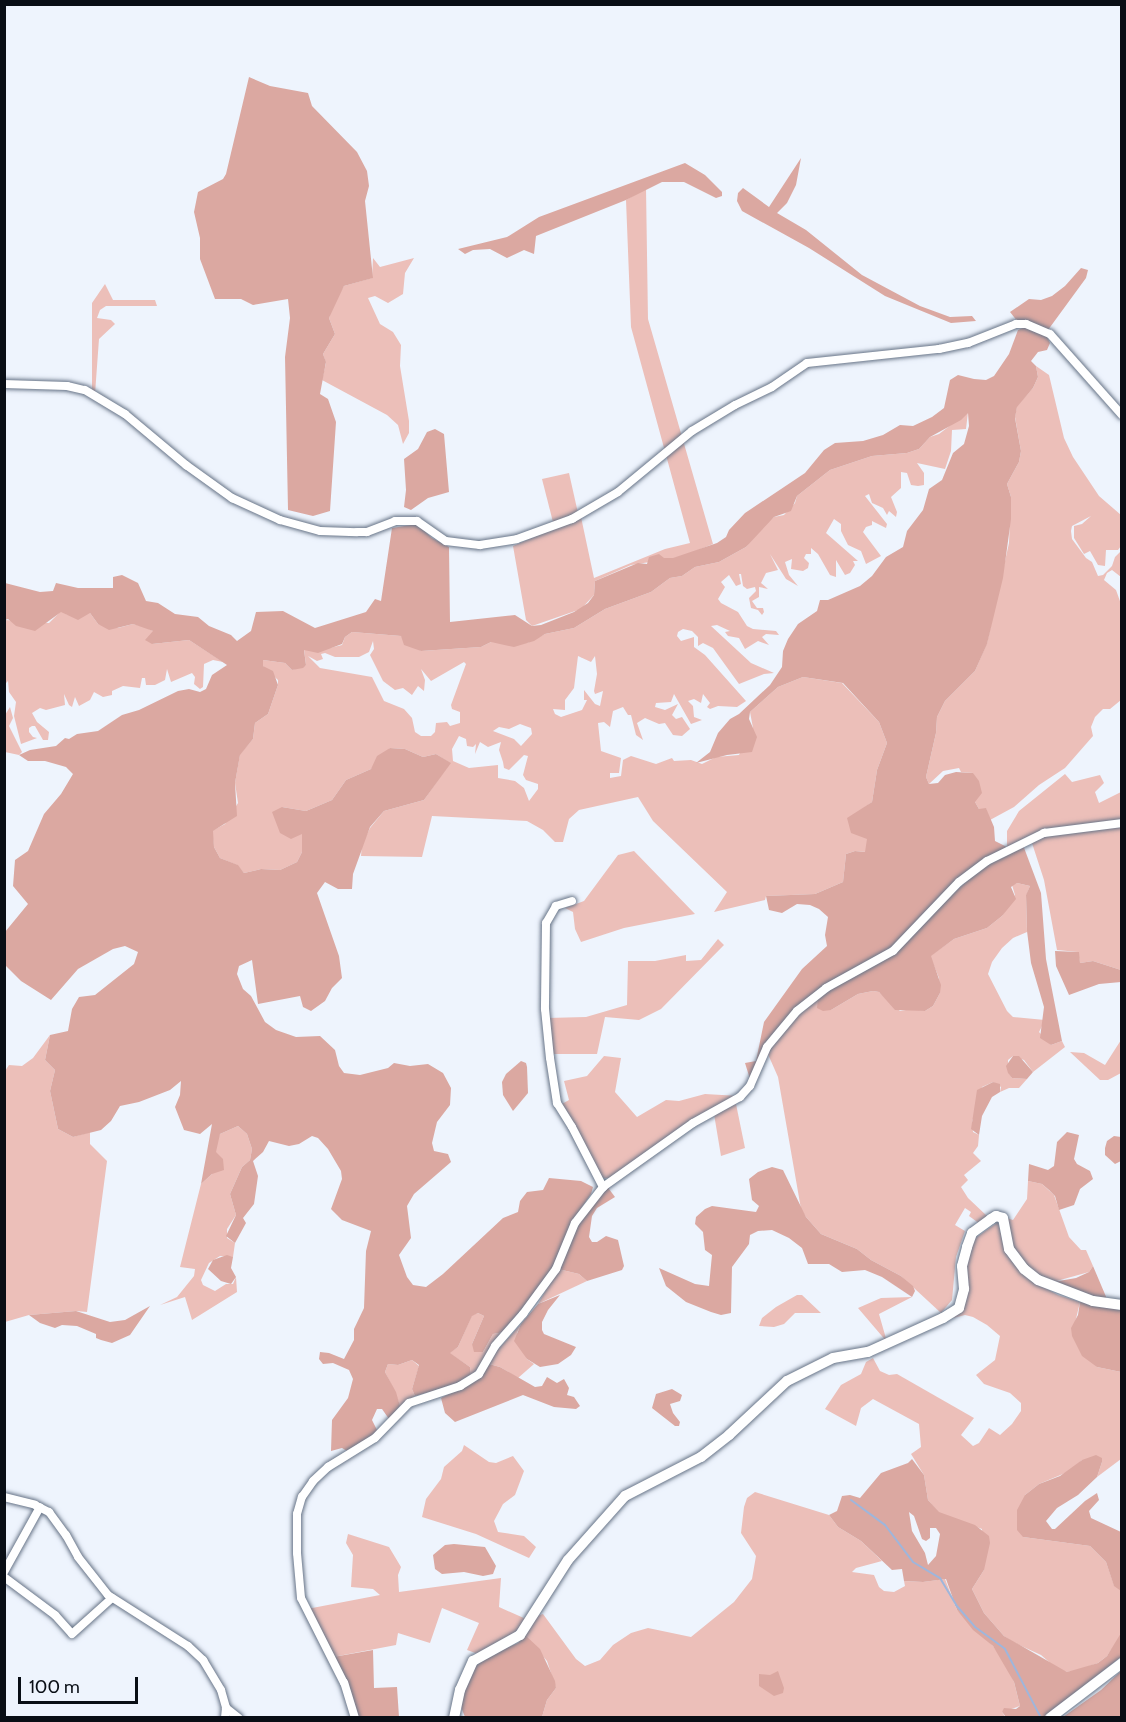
<!DOCTYPE html>
<style>
body{margin:0}
#map{position:relative;width:1126px;height:1722px;overflow:hidden;background:#eef4fd;font-family:Cabin,sans-serif}
div>[style]{position:absolute}
.green>*{inset:0;background:#ecbfb9}
.forest>*{inset:0;background:#dba8a1}
.stream>*{height:2px;margin:-1px;padding:0 1px;transform-origin:1px;border-radius:1px;background:#9eb6dc}
.roads{filter:drop-shadow(0 0 2px #677487) drop-shadow(0 0 2px #677487)}
.street>*{height:8px;margin:-4px;padding:0 4px;transform-origin:4px;border-radius:4px;background:#fff}
.secondary>*{height:10px;margin:-5px;padding:0 5px;transform-origin:5px;border-radius:5px;background:#fff}
span{translate:-50% -50%;white-space:nowrap;text-align:center;line-height:1.15;-webkit-text-stroke:4.5px #eef4fd;paint-order:stroke}
.frame{position:absolute;inset:0;border:6px solid #090e15;pointer-events:none}
.scale{position:absolute;left:18px;top:1677px;width:120px;height:27px;box-sizing:border-box;border:3px solid #090e15;border-top:0;padding-left:8px;font-size:18px;line-height:21px;white-space:nowrap;color:#090e15;-webkit-text-stroke:4px #eef4fd;paint-order:stroke}
</style>
<div id="map">
<div class="green">
<div style="clip-path:polygon(646px 188px,648px 319px,713px 544px,681px 557px,631px 565px,595px 581px,594px 595px,581px 609px,532px 626px,526px 620px,513px 546px,581px 517px,594px 578px,665px 549px,690px 543px,631px 327px,626px 200px)"></div>
<div style="clip-path:polygon(373px 258px,380px 267px,414px 258px,405px 273px,403px 294px,388px 303px,375px 296px,368px 298px,380px 324px,393px 332px,401px 345px,400px 366px,409px 421px,409px 433px,403px 444px,398px 425px,387px 415px,322px 380px,326px 363px,323px 354px,335px 334px,329px 318px,333px 304px,344px 286px,372px 278px)"></div>
<div style="clip-path:polygon(105px 284px,113px 300px,155px 300px,157px 306px,106px 306px,100px 310px,97px 318px,111px 320px,115px 324px,99px 339px,95px 394px,92px 393px,92px 303px)"></div>
<div style="clip-path:polygon(1036px 366px,1049px 375px,1064px 438px,1073px 457px,1099px 496px,1121px 515px,1121px 546px,1118px 550px,1106px 550px,1105px 566px,1098px 565px,1090px 551px,1084px 554px,1074px 538px,1074px 526px,1082px 524px,1091px 516px,1072px 526px,1071px 531px,1072px 539px,1086px 558px,1092px 562px,1098px 576px,1103px 575px,1112px 566px,1115px 557px,1121px 551px,1121px 577px,1112px 570px,1107px 573px,1104px 580px,1116px 590px,1121px 604px,1121px 700px,1110px 709px,1103px 709px,1095px 717px,1091px 727px,1093px 736px,1065px 768px,1039px 785px,1014px 807px,990px 820px,986px 809px,979px 809px,975px 802px,973px 773px,961px 772px,959px 768px,943px 771px,929px 784px,926px 777px,936px 733px,937px 717px,945px 701px,975px 671px,987px 643px,1009px 543px,1011px 497px,1007px 484px,1019px 462px,1021px 451px,1015px 417px,1017px 406px,1033px 388px,1038px 377px)"></div>
<div style="clip-path:polygon(evenodd,968px 412px,966px 429px,952px 430px,951px 451px,945px 469px,917px 463px,924px 473px,924px 485px,918px 486px,911px 485px,907px 473px,901px 472px,901px 488px,891px 497px,897px 512px,896px 517px,889px 511px,887px 515px,883px 508px,872px 503px,869px 494px,865px 496px,887px 524px,886px 528px,872px 521px,872px 525px,866px 527px,863px 532px,881px 556px,866px 564px,861px 551px,848px 545px,841px 531px,841px 524px,834px 519px,826px 533px,858px 561px,853px 561px,855px 565px,850px 573px,845px 575px,836px 560px,836px 577px,830px 575px,818px 554px,811px 548px,811px 554px,806px 554px,804px 558px,809px 563px,808px 568px,803px 571px,791px 569px,792px 559px,785px 562px,789px 575px,798px 586px,786px 579px,770px 554px,778px 570px,766px 573px,761px 583px,768px 589px,759px 587px,759px 597px,752px 601px,757px 608px,763px 608px,764px 612px,762px 615px,758px 610px,751px 608px,749px 598px,756px 591px,755px 587px,747px 589px,743px 586px,741px 574px,739px 574px,741px 584px,736px 586px,729px 575px,721px 582px,725px 587px,718px 599px,721px 603px,738px 612px,747px 626px,753px 629px,776px 631px,779px 635px,766px 634px,762px 637px,769px 645px,758px 641px,745px 649px,739px 638px,728px 636px,725px 632px,730px 631px,717px 625px,711px 626px,751px 663px,774px 673px,764px 674px,739px 684px,713px 648px,703px 643px,698px 646px,698px 637px,692px 631px,683px 629px,678px 632px,677px 636px,681px 641px,694px 637px,694px 647px,705px 655px,746px 701px,737px 707px,718px 706px,710px 709px,707px 707px,710px 703px,703px 694px,701px 703px,694px 699px,688px 701px,693px 706px,694px 717px,702px 720px,691px 724px,674px 694px,671px 702px,656px 703px,655px 707px,665px 710px,678px 704px,672px 715px,676px 719px,682px 717px,690px 729px,682px 736px,673px 735px,665px 723px,659px 724px,645px 718px,637px 723px,643px 740px,636px 735px,631px 715px,628px 715px,623px 707px,613px 711px,610px 727px,604px 722px,598px 723px,601px 751px,621px 758px,619px 773px,610px 773px,610px 778px,621px 776px,623px 760px,631px 756px,656px 764px,672px 758px,674px 761px,691px 760px,702px 764px,716px 757px,739px 755px,753px 728px,750px 712px,778px 687px,803px 677px,842px 683px,879px 722px,887px 743px,877px 770px,872px 802px,857px 813px,868px 839px,866px 852px,855px 851px,846px 854px,843px 882px,815px 894px,766px 896px,765px 900px,714px 912px,727px 892px,653px 821px,638px 797px,579px 810px,569px 819px,563px 842px,555px 842px,543px 830px,527px 821px,432px 816px,422px 857px,361px 856px,362px 844px,370px 828px,384px 811px,424px 800px,450px 763px,436px 754px,423px 757px,405px 749px,390px 748px,371px 769px,346px 780px,332px 800px,306px 811px,282px 807px,302px 834px,302px 852px,297px 862px,280px 870px,261px 869px,244px 873px,237px 865px,220px 858px,214px 847px,212px 831px,225px 824px,238px 803px,235px 783px,240px 754px,253px 739px,255px 723px,268px 714px,278px 685px,278px 680px,263px 666px,263px 660px,285px 663px,292px 670px,306px 665px,304px 649px,330px 648px,342px 645px,345px 637px,352px 632px,401px 636px,421px 651px,481px 647px,491px 642px,527px 643px,545px 634px,574px 628px,605px 609px,651px 592px,670px 578px,682px 576px,695px 567px,719px 562px,746px 547px,760px 529px,774px 517px,784px 515px,795px 503px,797px 496px,830px 470px,872px 456px,907px 453px,919px 449px,930px 437px,939px 434px,968px 412px,373px 641px,374px 649px,370px 655px,383px 681px,395px 690px,403px 688px,412px 695px,418px 686px,424px 691px,425px 680px,421px 669px,431px 681px,464px 662px,466px 664px,451px 705px,452px 709px,460px 712px,460px 723px,450px 726px,447px 722px,436px 723px,435px 732px,431px 736px,421px 736px,415px 732px,412px 718px,404px 709px,384px 701px,372px 677px,320px 668px,308px 656px,317px 661px,323px 659px,321px 654px,325px 653px,335px 657px,359px 657px,369px 652px,373px 641px,968px 412px,578px 656px,591px 662px,595px 656px,597px 674px,594px 691px,595px 694px,603px 691px,600px 706px,595px 704px,584px 690px,584px 700px,587px 700px,582px 710px,561px 717px,555px 714px,553px 709px,565px 710px,565px 700px,574px 688px,578px 656px,968px 412px,520px 724px,531px 728px,532px 734px,521px 746px,514px 739px,493px 731px,499px 727px,509px 729px,520px 724px,968px 412px,459px 736px,466px 739px,467px 746px,473px 747px,476px 744px,475px 754px,480px 742px,488px 747px,501px 742px,499px 750px,503px 762px,504px 768px,509px 770px,524px 755px,528px 756px,523px 775px,526px 780px,538px 784px,538px 789px,529px 801px,524px 788px,515px 781px,498px 778px,498px 765px,469px 768px,453px 761px,452px 749px,459px 736px)"></div>
<div style="clip-path:polygon(569px 473px,578px 513px,554px 526px,542px 479px)"></div>
<div style="clip-path:polygon(61px 611px,68px 615px,90px 613px,98px 624px,118px 628px,133px 624px,145px 627px,153px 631px,152px 644px,189px 640px,223px 662px,213px 660px,204px 664px,203px 687px,200px 689px,194px 684px,195px 677px,192px 673px,171px 682px,167px 669px,165px 680px,155px 685px,146px 685px,145px 678px,142px 678px,140px 688px,123px 686px,112px 691px,112px 695px,103px 697px,94px 692px,90px 700px,79px 706px,75px 697px,72px 707px,69px 705px,64px 694px,65px 705px,46px 710px,40px 708px,32px 713px,37px 722px,49px 732px,48px 740px,43px 740px,35px 726px,32px 726px,29px 728px,29px 732px,33px 737px,37px 738px,21px 744px,14px 716px,16px 702px,9px 692px,8px 681px,5px 684px,5px 620px,49px 623px)"></div>
<div style="clip-path:polygon(10px 707px,13px 718px,9px 726px,22px 752px,19px 755px,5px 752px,5px 715px)"></div>
<div style="clip-path:polygon(1065px 774px,1072px 782px,1100px 775px,1104px 783px,1095px 792px,1099px 803px,1121px 792px,1121px 822px,1029px 836px,1007px 847px,1007px 831px,1019px 811px)"></div>
<div style="clip-path:polygon(1121px 827px,1121px 970px,1093px 961px,1080px 963px,1078px 952px,1057px 950px,1044px 880px,1031px 840px,1062px 833px)"></div>
<div style="clip-path:polygon(634px 851px,695px 914px,624px 928px,581px 942px,575px 929px,573px 912px,565px 908px,584px 901px,618px 855px)"></div>
<div style="clip-path:polygon(1017px 883px,1030px 886px,1026px 896px,1027px 932px,1013px 938px,1002px 948px,992px 962px,988px 974px,1007px 1011px,1013px 1017px,1045px 1020px,1039px 1032px,1051px 1045px,1062px 1041px,1065px 1047px,1033px 1072px,1024px 1060px,1013px 1056px,1008px 1060px,1008px 1072px,1012px 1078px,1027px 1079px,1019px 1088px,1009px 1088px,1000px 1092px,1001px 1087px,993px 1082px,982px 1087px,972px 1122px,973px 1132px,979px 1135px,978px 1146px,973px 1153px,981px 1161px,964px 1175px,968px 1180px,961px 1187px,968px 1198px,987px 1216px,980px 1224px,969px 1216px,971px 1212px,965px 1208px,955px 1225px,965px 1231px,956px 1257px,952px 1300px,941px 1313px,901px 1276px,871px 1260px,857px 1249px,821px 1234px,806px 1217px,801px 1209px,778px 1077px,767px 1052px,799px 1014px,818px 999px,831px 1010px,858px 994px,873px 991px,879px 992px,900px 1011px,912px 1009px,925px 1011px,933px 1006px,940px 993px,939px 978px,930px 956px,954px 939px,987px 928px,1002px 916px,1015px 895px,1012px 885px)"></div>
<div style="clip-path:polygon(718px 939px,724px 945px,661px 1009px,639px 1020px,605px 1017px,597px 1054px,550px 1054px,547px 1018px,586px 1017px,627px 1005px,628px 961px,655px 961px,686px 955px,686px 961px,701px 960px)"></div>
<div style="clip-path:polygon(50px 1035px,45px 1060px,55px 1070px,50px 1091px,58px 1129px,73px 1137px,90px 1132px,90px 1144px,107px 1161px,87px 1312px,76px 1311px,29px 1315px,5px 1322px,5px 1071px,9px 1065px,22px 1066px,33px 1058px)"></div>
<div style="clip-path:polygon(1121px 1040px,1121px 1073px,1108px 1080px,1100px 1080px,1070px 1052px,1084px 1053px,1105px 1065px)"></div>
<div style="clip-path:polygon(604px 1056px,621px 1058px,615px 1092px,637px 1117px,666px 1100px,679px 1101px,705px 1094px,739px 1096px,610px 1178px,600px 1178px,560px 1105px,569px 1100px,564px 1081px,587px 1076px)"></div>
<div style="clip-path:polygon(736px 1104px,745px 1148px,721px 1156px,714px 1114px)"></div>
<div style="clip-path:polygon(238px 1126px,247px 1134px,252px 1149px,250px 1160px,242px 1167px,230px 1194px,236px 1215px,227px 1229px,227px 1238px,235px 1243px,233px 1257px,220px 1256px,209px 1263px,201px 1280px,203px 1285px,215px 1291px,226px 1284px,233px 1284px,236px 1277px,237px 1292px,192px 1320px,185px 1297px,160px 1305px,177px 1297px,194px 1276px,195px 1269px,180px 1267px,201px 1184px,212px 1174px,216px 1141px,220px 1134px)"></div>
<div style="clip-path:polygon(1028px 1181px,1042px 1184px,1054px 1195px,1069px 1237px,1081px 1250px,1086px 1250px,1093px 1266px,1089px 1272px,1053px 1282px,1028px 1270px,1011px 1246px,1007px 1218px,1013px 1220px,1027px 1199px)"></div>
<div style="clip-path:polygon(998px 1222px,1003px 1242px,1027px 1278px,1058px 1295px,1080px 1302px,1075px 1323px,1097px 1367px,1121px 1372px,1121px 1459px,1097px 1477px,1102px 1462px,1082px 1460px,1070px 1471px,1039px 1484px,1025px 1495px,1023px 1537px,1090px 1546px,1106px 1562px,1114px 1585px,1122px 1591px,1120px 1637px,1107px 1656px,1098px 1663px,1075px 1671px,1067px 1672px,1056px 1668px,1041px 1655px,1013px 1642px,1004px 1636px,984px 1613px,972px 1589px,984px 1570px,982px 1529px,939px 1513px,928px 1500px,924px 1475px,911px 1454px,921px 1447px,919px 1424px,873px 1399px,861px 1408px,856px 1426px,825px 1409px,841px 1385px,861px 1374px,866px 1362px,873px 1358px,880px 1371px,889px 1375px,897px 1374px,974px 1418px,961px 1435px,973px 1446px,979px 1443px,989px 1428px,1000px 1435px,1012px 1424px,1021px 1411px,1021px 1403px,1010px 1393px,984px 1384px,976px 1375px,995px 1360px,1000px 1336px,987px 1325px,973px 1317px,965px 1315px,953px 1318px,961px 1309px,964px 1275px,974px 1239px)"></div>
<div style="clip-path:polygon(558px 1269px,579px 1274px,587px 1281px,538px 1304px)"></div>
<div style="clip-path:polygon(797px 1295px,802px 1295px,821px 1313px,795px 1313px,784px 1324px,774px 1327px,759px 1326px,762px 1318px,776px 1307px)"></div>
<div style="clip-path:polygon(912px 1297px,879px 1314px,887px 1342px,858px 1308px,881px 1298px)"></div>
<div style="clip-path:polygon(478px 1313px,484px 1316px,472px 1344px,483px 1352px,493px 1334px,504px 1332px,478px 1371px,471px 1376px,470px 1367px,449px 1353px,458px 1347px,472px 1315px)"></div>
<div style="clip-path:polygon(521px 1324px,517px 1333px,527px 1359px,534px 1364px,518px 1378px,500px 1367px,489px 1364px,493px 1355px)"></div>
<div style="clip-path:polygon(412px 1360px,419px 1366px,412px 1389px,415px 1396px,400px 1406px,395px 1392px,385px 1372px,388px 1364px,398px 1365px)"></div>
<div style="clip-path:polygon(464px 1445px,489px 1462px,496px 1463px,513px 1456px,524px 1471px,515px 1495px,503px 1504px,494px 1521px,498px 1532px,524px 1536px,536px 1547px,529px 1558px,476px 1534px,422px 1517px,426px 1499px,441px 1479px,444px 1467px,462px 1451px)"></div>
<div style="clip-path:polygon(755px 1492px,829px 1515px,838px 1527px,861px 1541px,882px 1561px,856px 1568px,852px 1572px,874px 1575px,879px 1587px,884px 1591px,894px 1592px,905px 1586px,904px 1581px,923px 1582px,945px 1579px,957px 1610px,993px 1646px,1006px 1664px,1014px 1682px,1020px 1706px,1002px 1712px,1006px 1718px,542px 1717px,547px 1700px,556px 1688px,547px 1661px,525px 1635px,537px 1616px,543px 1614px,576px 1659px,585px 1666px,600px 1660px,613px 1645px,631px 1633px,648px 1628px,691px 1637px,734px 1602px,752px 1579px,756px 1556px,741px 1533px,744px 1507px,747px 1498px)"></div>
<div style="clip-path:polygon(348px 1534px,389px 1547px,401px 1567px,398px 1575px,399px 1592px,501px 1578px,499px 1607px,526px 1619px,517px 1634px,478px 1654px,467px 1650px,479px 1623px,442px 1608px,430px 1643px,398px 1633px,396px 1645px,333px 1657px,307px 1609px,380px 1595px,373px 1589px,351px 1587px,353px 1555px,346px 1543px)"></div>
</div>
<div class="forest">
<div style="clip-path:polygon(249px 77px,270px 86px,308px 93px,312px 106px,357px 152px,367px 171px,369px 186px,365px 201px,373px 278px,344px 286px,329px 318px,335px 334px,323px 354px,326px 362px,320px 394px,328px 399px,336px 422px,331px 496px,330px 511px,313px 516px,288px 510px,285px 357px,290px 318px,288px 299px,253px 305px,241px 299px,215px 299px,200px 259px,200px 238px,194px 212px,198px 192px,223px 179px,226px 174px)"></div>
<div style="clip-path:polygon(801px 158px,796px 185px,787px 203px,777px 213px,806px 230px,862px 275px,920px 306px,950px 317px,972px 316px,976px 321px,951px 323px,885px 296px,809px 248px,742px 211px,737px 201px,738px 193px,743px 188px,769px 207px)"></div>
<div style="clip-path:polygon(685px 163px,705px 175px,722px 192px,722px 196px,716px 198px,684px 182px,662px 182px,626px 200px,536px 236px,534px 254px,524px 250px,507px 258px,490px 249px,473px 250px,465px 254px,458px 249px,507px 237px,539px 217px)"></div>
<div style="clip-path:polygon(1081px 268px,1088px 270px,1086px 278px,1048px 330px,1018px 322px,1010px 312px,1029px 299px,1041px 300px,1052px 296px,1065px 286px)"></div>
<div style="clip-path:polygon(1025px 327px,1046px 335px,1050px 343px,1047px 350px,1038px 352px,1031px 361px,1036px 366px,1038px 377px,1033px 388px,1017px 407px,1015px 418px,1021px 451px,1019px 462px,1007px 484px,1011px 497px,1011px 519px,1003px 578px,987px 644px,975px 671px,945px 701px,937px 717px,936px 733px,926px 777px,929px 784px,938px 783px,945px 775px,956px 772px,973px 773px,979px 781px,982px 793px,975px 802px,979px 809px,986px 808px,994px 827px,995px 841px,1007px 847px,988px 857px,943px 893px,891px 949px,798px 1006px,767px 1042px,750px 1079px,745px 1063px,756px 1061px,764px 1022px,802px 969px,827px 946px,825px 935px,828px 917px,819px 909px,810px 905px,797px 904px,782px 913px,769px 910px,766px 896px,815px 894px,843px 882px,846px 854px,855px 851px,865px 852px,867px 839px,851px 833px,847px 818px,872px 802px,877px 770px,887px 743px,879px 722px,843px 683px,803px 677px,778px 687px,750px 712px,749px 719px,757px 737px,752px 752px,727px 755px,696px 763px,710px 752px,718px 733px,730px 719px,739px 714px,770px 685px,782px 667px,783px 651px,788px 639px,798px 624px,817px 611px,820px 600px,828px 600px,860px 586px,872px 576px,886px 557px,903px 547px,907px 531px,923px 510px,929px 489px,942px 480px,953px 453px,964px 444px,969px 426px,968px 413px,961px 420px,930px 437px,919px 449px,907px 453px,872px 456px,830px 470px,797px 496px,791px 511px,774px 517px,746px 547px,719px 562px,695px 567px,682px 576px,670px 578px,651px 592px,605px 609px,574px 628px,545px 634px,534px 641px,514px 647px,491px 642px,481px 647px,421px 651px,404px 645px,401px 636px,352px 632px,345px 637px,342px 644px,318px 653px,304px 650px,306px 665px,303px 668px,292px 670px,285px 663px,263px 660px,263px 666px,273px 671px,278px 685px,268px 714px,255px 723px,253px 739px,240px 755px,235px 783px,237px 816px,213px 831px,214px 847px,220px 858px,238px 865px,244px 873px,261px 869px,280px 870px,297px 862px,302px 852px,302px 834px,291px 839px,280px 833px,272px 812px,282px 807px,306px 811px,332px 800px,346px 780px,371px 769px,377px 756px,390px 748px,405px 749px,423px 757px,436px 754px,451px 763px,424px 800px,384px 811px,370px 827px,353px 874px,352px 889px,338px 889px,325px 882px,317px 893px,339px 956px,342px 978px,332px 988px,325px 1001px,311px 1011px,303px 1007px,300px 996px,258px 1004px,252px 960px,239px 966px,237px 974px,243px 989px,251px 996px,265px 1022px,276px 1030px,296px 1037px,320px 1036px,335px 1050px,339px 1066px,344px 1073px,360px 1075px,388px 1068px,394px 1063px,410px 1066px,428px 1064px,443px 1073px,451px 1088px,450px 1105px,437px 1122px,432px 1143px,434px 1151px,448px 1154px,451px 1162px,414px 1194px,407px 1206px,411px 1238px,399px 1255px,407px 1277px,413px 1285px,426px 1287px,443px 1274px,503px 1218px,518px 1212px,520px 1201px,527px 1192px,543px 1190px,549px 1178px,581px 1181px,593px 1187px,591px 1194px,571px 1223px,553px 1269px,504px 1332px,493px 1334px,483px 1352px,474px 1352px,472px 1344px,484px 1316px,478px 1313px,472px 1316px,458px 1347px,450px 1353px,470px 1367px,471px 1376px,452px 1386px,415px 1396px,412px 1389px,419px 1365px,412px 1360px,398px 1365px,388px 1364px,385px 1372px,396px 1392px,400px 1406px,389px 1419px,382px 1409px,377px 1409px,372px 1420px,378px 1432px,371px 1438px,347px 1451px,342px 1448px,331px 1451px,332px 1420px,348px 1398px,353px 1379px,349px 1370px,333px 1363px,323px 1364px,319px 1359px,320px 1352px,329px 1353px,344px 1359px,354px 1340px,354px 1329px,364px 1308px,366px 1251px,371px 1231px,342px 1220px,331px 1209px,342px 1179px,341px 1171px,328px 1149px,318px 1138px,312px 1136px,299px 1144px,289px 1146px,269px 1141px,263px 1152px,253px 1161px,258px 1176px,254px 1204px,243px 1218px,246px 1223px,235px 1243px,226px 1236px,236px 1215px,230px 1194px,242px 1167px,250px 1160px,252px 1149px,247px 1134px,238px 1126px,220px 1134px,216px 1152px,223px 1159px,224px 1170px,212px 1174px,201px 1184px,212px 1124px,200px 1134px,184px 1130px,175px 1107px,180px 1095px,181px 1081px,170px 1090px,139px 1102px,120px 1106px,111px 1121px,101px 1130px,73px 1137px,58px 1129px,50px 1091px,55px 1070px,45px 1060px,50px 1035px,68px 1031px,72px 1009px,79px 997px,95px 995px,134px 964px,138px 952px,125px 946px,113px 949px,78px 969px,51px 1000px,21px 981px,5px 965px,5px 932px,28px 904px,13px 886px,15px 860px,28px 851px,44px 814px,61px 794px,73px 774px,66px 767px,45px 761px,28px 761px,19px 755px,30px 750px,56px 746px,65px 738px,69px 739px,77px 734px,98px 731px,122px 715px,139px 710px,178px 691px,189px 689px,200px 692px,206px 689px,212px 675px,227px 665px,189px 640px,152px 644px,145px 640px,153px 631px,133px 624px,109px 630px,98px 624px,90px 613px,78px 620px,61px 612px,35px 631px,16px 626px,8px 619px,5px 620px,5px 583px,40px 592px,53px 591px,56px 583px,78px 588px,113px 588px,113px 577px,122px 575px,138px 583px,146px 601px,158px 603px,175px 614px,198px 617px,209px 626px,231px 635px,237px 641px,251px 631px,256px 612px,283px 611px,315px 628px,366px 612px,375px 599px,381px 601px,392px 528px,417px 524px,432px 538px,449px 547px,450px 622px,515px 615px,532px 626px,541px 625px,574px 612px,588px 603px,594px 595px,595px 581px,638px 563px,647px 564px,649px 557px,659px 554px,664px 558px,673px 558px,717px 543px,726px 537px,729px 530px,745px 513px,805px 473px,824px 450px,835px 443px,863px 441px,883px 435px,900px 425px,913px 426px,932px 417px,944px 408px,950px 380px,958px 375px,974px 379px,986px 380px,994px 376px,1009px 354px,1018px 330px)"></div>
<div style="clip-path:polygon(435px 429px,444px 434px,449px 492px,428px 498px,411px 510px,404px 507px,406px 490px,404px 459px,418px 449px,427px 432px)"></div>
<div style="clip-path:polygon(1023px 845px,1041px 893px,1046px 959px,1062px 1041px,1051px 1045px,1040px 1038px,1044px 1007px,1031px 963px,1027px 931px,1026px 895px,1030px 886px,1017px 883px,1011px 887px,1016px 899px,1002px 916px,987px 928px,954px 939px,931px 956px,941px 985px,940px 993px,933px 1006px,925px 1011px,895px 1010px,879px 992px,873px 991px,858px 994px,831px 1010px,823px 1011px,817px 1008px,818px 999px,826px 992px,897px 952px,946px 900px,978px 871px)"></div>
<div style="clip-path:polygon(1055px 951px,1079px 952px,1080px 963px,1093px 961px,1121px 970px,1121px 982px,1099px 984px,1069px 995px,1056px 966px)"></div>
<div style="clip-path:polygon(1013px 1056px,1019px 1056px,1033px 1072px,1027px 1079px,1012px 1078px,1008px 1073px,1006px 1066px)"></div>
<div style="clip-path:polygon(521px 1061px,526px 1063px,527px 1067px,528px 1093px,513px 1111px,503px 1095px,502px 1082px,506px 1074px)"></div>
<div style="clip-path:polygon(993px 1082px,1000px 1084px,1000px 1092px,992px 1097px,982px 1116px,979px 1135px,971px 1129px,977px 1090px)"></div>
<div style="clip-path:polygon(1067px 1132px,1079px 1135px,1074px 1159px,1077px 1164px,1090px 1171px,1093px 1179px,1080px 1189px,1074px 1205px,1059px 1210px,1055px 1196px,1049px 1190px,1042px 1184px,1028px 1181px,1029px 1164px,1048px 1170px,1054px 1166px,1057px 1142px)"></div>
<div style="clip-path:polygon(1114px 1136px,1121px 1137px,1121px 1161px,1115px 1164px,1105px 1155px,1105px 1148px,1107px 1141px)"></div>
<div style="clip-path:polygon(772px 1167px,783px 1170px,806px 1217px,821px 1234px,857px 1249px,871px 1260px,901px 1276px,913px 1286px,915px 1291px,912px 1297px,882px 1277px,865px 1270px,842px 1272px,829px 1264px,808px 1264px,802px 1248px,789px 1238px,772px 1230px,758px 1231px,750px 1235px,749px 1244px,732px 1267px,731px 1313px,721px 1315px,711px 1312px,686px 1302px,666px 1286px,659px 1268px,695px 1284px,709px 1286px,712px 1255px,705px 1250px,703px 1232px,695px 1224px,696px 1217px,705px 1209px,712px 1206px,756px 1212px,759px 1206px,752px 1200px,749px 1179px,758px 1172px)"></div>
<div style="clip-path:polygon(610px 1186px,609px 1189px,615px 1197px,597px 1208px,592px 1216px,589px 1237px,592px 1242px,597px 1242px,606px 1236px,618px 1240px,624px 1266px,622px 1270px,587px 1281px,579px 1274px,558px 1269px,580px 1218px)"></div>
<div style="clip-path:polygon(227px 1255px,233px 1257px,231px 1268px,236px 1277px,231px 1284px,221px 1281px,208px 1269px,213px 1260px)"></div>
<div style="clip-path:polygon(1093px 1266px,1107px 1299px,1102px 1301px,1053px 1282px,1076px 1278px,1089px 1272px)"></div>
<div style="clip-path:polygon(560px 1295px,548px 1310px,542px 1322px,542px 1330px,544px 1334px,576px 1347px,571px 1355px,558px 1364px,540px 1367px,527px 1359px,514px 1341px,521px 1324px,538px 1304px)"></div>
<div style="clip-path:polygon(1080px 1302px,1121px 1306px,1121px 1372px,1097px 1367px,1082px 1356px,1072px 1336px,1071px 1328px,1078px 1315px)"></div>
<div style="clip-path:polygon(150px 1306px,130px 1335px,112px 1343px,101px 1340px,96px 1338px,96px 1334px,77px 1326px,62px 1325px,55px 1328px,40px 1323px,29px 1315px,76px 1311px,110px 1322px,125px 1320px)"></div>
<div style="clip-path:polygon(489px 1364px,500px 1367px,535px 1387px,542px 1386px,547px 1377px,557px 1383px,564px 1379px,569px 1388px,567px 1395px,574px 1397px,580px 1406px,576px 1409px,554px 1407px,523px 1395px,455px 1422px,445px 1413px,441px 1398px,481px 1377px)"></div>
<div style="clip-path:polygon(672px 1389px,682px 1395px,680px 1401px,670px 1404px,673px 1413px,680px 1422px,679px 1426px,675px 1426px,652px 1408px,656px 1394px)"></div>
<div style="clip-path:polygon(1096px 1455px,1102px 1458px,1102px 1462px,1097px 1477px,1078px 1495px,1057px 1508px,1046px 1521px,1052px 1529px,1055px 1529px,1085px 1501px,1097px 1493px,1099px 1500px,1089px 1511px,1091px 1518px,1121px 1532px,1121px 1591px,1114px 1586px,1106px 1562px,1090px 1546px,1023px 1537px,1017px 1530px,1017px 1510px,1025px 1495px,1039px 1484px,1060px 1476px,1082px 1460px)"></div>
<div style="clip-path:polygon(evenodd,912px 1459px,924px 1475px,928px 1500px,939px 1512px,975px 1525px,989px 1536px,990px 1543px,984px 1570px,972px 1589px,984px 1613px,1004px 1636px,1067px 1672px,1098px 1663px,1107px 1656px,1121px 1633px,1121px 1657px,1044px 1717px,1006px 1717px,1002px 1712px,1004px 1708px,1016px 1709px,1020px 1706px,1014px 1682px,993px 1646px,973px 1630px,957px 1610px,946px 1579px,923px 1582px,904px 1581px,902px 1569px,892px 1570px,861px 1541px,838px 1527px,829px 1515px,837px 1511px,842px 1496px,850px 1495px,860px 1498px,881px 1473px,908px 1463px,912px 1459px,909px 1512px,914px 1516px,922px 1539px,926px 1541px,930px 1538px,930px 1528px,936px 1528px,940px 1534px,936px 1556px,928px 1565px,925px 1553px,912px 1531px,909px 1512px)"></div>
<div style="clip-path:polygon(454px 1544px,485px 1547px,496px 1566px,493px 1574px,483px 1576px,464px 1572px,442px 1574px,435px 1569px,433px 1555px,445px 1545px)"></div>
<div style="clip-path:polygon(525px 1635px,540px 1649px,555px 1681px,556px 1688px,547px 1700px,542px 1717px,465px 1717px,461px 1707px,463px 1694px,473px 1669px,487px 1656px,518px 1643px)"></div>
<div style="clip-path:polygon(373px 1650px,374px 1688px,397px 1687px,399px 1717px,355px 1717px,333px 1657px)"></div>
<div style="clip-path:polygon(778px 1671px,784px 1688px,783px 1693px,774px 1696px,759px 1686px,759px 1674px,770px 1675px)"></div>
<div style="clip-path:polygon(1121px 1671px,1121px 1717px,1063px 1717px,1101px 1690px)"></div>
</div>
<div class="stream">
<div style="left:851px;top:1500px;width:42px;rotate:36.3deg"></div>
<div style="left:885px;top:1525px;width:46px;rotate:52.9deg"></div>
<div style="left:913px;top:1562px;width:31px;rotate:31deg"></div>
<div style="left:940px;top:1578px;width:31px;rotate:59deg"></div>
<div style="left:956px;top:1605px;width:29px;rotate:49deg"></div>
<div style="left:975px;top:1627px;width:37px;rotate:36deg"></div>
<div style="left:1005px;top:1649px;width:78px;rotate:62.4deg"></div>
</div>
<div class="roads">
<div class="street">
<div style="left:4px;top:384px;width:63px;rotate:1.8deg"></div>
<div style="left:67px;top:386px;width:18px;rotate:13deg"></div>
<div style="left:85px;top:390px;width:47px;rotate:31deg"></div>
<div style="left:125px;top:414px;width:80px;rotate:39.9deg"></div>
<div style="left:186px;top:465px;width:57px;rotate:35.7deg"></div>
<div style="left:232px;top:498px;width:53px;rotate:24.6deg"></div>
<div style="left:280px;top:520px;width:41px;rotate:15.4deg"></div>
<div style="left:320px;top:531px;width:37px;rotate:2deg"></div>
<div style="left:357px;top:532px;width:10px"></div>
<div style="left:367px;top:532px;width:30px;rotate:-21deg"></div>
<div style="left:395px;top:521px;width:22px"></div>
<div style="left:417px;top:521px;width:35px;rotate:35deg"></div>
<div style="left:446px;top:541px;width:34px;rotate:7deg"></div>
<div style="left:480px;top:545px;width:37px;rotate:-9deg"></div>
<div style="left:517px;top:539px;width:59px;rotate:-20deg"></div>
<div style="left:572px;top:519px;width:53px;rotate:-30.4deg"></div>
<div style="left:618px;top:492px;width:96px;rotate:-39.5deg"></div>
<div style="left:692px;top:431px;width:50px;rotate:-31.2deg"></div>
<div style="left:735px;top:405px;width:41px;rotate:-25.9deg"></div>
<div style="left:772px;top:387px;width:42px;rotate:-34.4deg"></div>
<div style="left:807px;top:363px;width:133px;rotate:-6.1deg"></div>
<div style="left:939px;top:349px;width:30px;rotate:-12deg"></div>
<div style="left:968px;top:343px;width:52px;rotate:-21.6deg"></div>
<div style="left:1016px;top:324px;width:10px"></div>
<div style="left:1026px;top:324px;width:26px;rotate:23deg"></div>
<div style="left:1050px;top:334px;width:108px;rotate:48.4deg"></div>
<div style="left:572px;top:901px;width:17px;rotate:163deg"></div>
<div style="left:556px;top:906px;width:20px;rotate:120deg"></div>
<div style="left:546px;top:923px;width:86px;rotate:90.7deg"></div>
<div style="left:545px;top:1009px;width:49px;rotate:84.2deg"></div>
<div style="left:550px;top:1058px;width:46px;rotate:81.2deg"></div>
<div style="left:557px;top:1103px;width:28px;rotate:58deg"></div>
<div style="left:572px;top:1127px;width:68px;rotate:62.7deg"></div>
<div style="left:4px;top:1497px;width:32px;rotate:14deg"></div>
<div style="left:35px;top:1505px;width:16px;rotate:27deg"></div>
<div style="left:49px;top:1512px;width:29px;rotate:54deg"></div>
<div style="left:66px;top:1535px;width:25px;rotate:61deg"></div>
<div style="left:78px;top:1557px;width:48px;rotate:51.7deg"></div>
<div style="left:108px;top:1595px;width:95px;rotate:32.5deg"></div>
<div style="left:188px;top:1646px;width:21px;rotate:43deg"></div>
<div style="left:203px;top:1660px;width:35px;rotate:59deg"></div>
<div style="left:221px;top:1690px;width:19px;rotate:74deg"></div>
<div style="left:226px;top:1708px;width:10px;rotate:96deg"></div>
<div style="left:4px;top:1572px;width:74px;rotate:-61deg"></div>
<div style="left:4px;top:1577px;width:64px;rotate:36.7deg"></div>
<div style="left:55px;top:1615px;width:25px;rotate:48deg"></div>
<div style="left:72px;top:1634px;width:54px;rotate:-42deg"></div>
<div style="left:226px;top:1708px;width:16px;rotate:38deg"></div>
<div style="left:355px;top:1718px;width:37px;rotate:-107deg"></div>
<div style="left:344px;top:1683px;width:95px;rotate:-116.8deg"></div>
<div style="left:301px;top:1598px;width:45px;rotate:-95.1deg"></div>
<div style="left:297px;top:1553px;width:39px;rotate:-90deg"></div>
<div style="left:297px;top:1514px;width:18px;rotate:-74deg"></div>
<div style="left:302px;top:1497px;width:19px;rotate:-55deg"></div>
<div style="left:313px;top:1481px;width:21px;rotate:-43deg"></div>
<div style="left:328px;top:1467px;width:55px;rotate:-31.7deg"></div>
<div style="left:375px;top:1438px;width:49px;rotate:-45.8deg"></div>
<div style="left:409px;top:1403px;width:54px;rotate:-18.4deg"></div>
<div style="left:460px;top:1386px;width:22px;rotate:-32deg"></div>
<div style="left:479px;top:1374px;width:32px;rotate:-60deg"></div>
<div style="left:495px;top:1346px;width:43px;rotate:-48.8deg"></div>
<div style="left:523px;top:1314px;width:56px;rotate:-53.7deg"></div>
<div style="left:556px;top:1269px;width:50px;rotate:-67.6deg"></div>
<div style="left:575px;top:1223px;width:46px;rotate:-52.1deg"></div>
<div style="left:603px;top:1187px;width:110px;rotate:-35.4deg"></div>
<div style="left:693px;top:1123px;width:54px;rotate:-29deg"></div>
<div style="left:740px;top:1097px;width:15px;rotate:-48deg"></div>
<div style="left:750px;top:1086px;width:43px;rotate:-66.4deg"></div>
<div style="left:767px;top:1047px;width:47px;rotate:-50.2deg"></div>
<div style="left:797px;top:1011px;width:37px;rotate:-38deg"></div>
<div style="left:826px;top:988px;width:77px;rotate:-28.9deg"></div>
<div style="left:893px;top:951px;width:95px;rotate:-46.3deg"></div>
<div style="left:959px;top:882px;width:35px;rotate:-37deg"></div>
<div style="left:987px;top:861px;width:64px;rotate:-26.2deg"></div>
<div style="left:1044px;top:833px;width:79px;rotate:-7.3deg"></div>
</div>
<div class="secondary">
<div style="left:454px;top:1718px;width:29px;rotate:-78deg"></div>
<div style="left:460px;top:1690px;width:32px;rotate:-66deg"></div>
<div style="left:473px;top:1661px;width:54px;rotate:-29deg"></div>
<div style="left:520px;top:1635px;width:89px;rotate:-57.4deg"></div>
<div style="left:568px;top:1560px;width:86px;rotate:-48.3deg"></div>
<div style="left:625px;top:1496px;width:85px;rotate:-27.2deg"></div>
<div style="left:701px;top:1457px;width:36px;rotate:-38deg"></div>
<div style="left:729px;top:1435px;width:79px;rotate:-43deg"></div>
<div style="left:787px;top:1381px;width:51px;rotate:-26.6deg"></div>
<div style="left:833px;top:1358px;width:36px;rotate:-10deg"></div>
<div style="left:868px;top:1352px;width:82px;rotate:-24.4deg"></div>
<div style="left:943px;top:1318px;width:19px;rotate:-32deg"></div>
<div style="left:959px;top:1308px;width:20px;rotate:-75deg"></div>
<div style="left:964px;top:1289px;width:23px;rotate:-95deg"></div>
<div style="left:962px;top:1266px;width:20px;rotate:-75deg"></div>
<div style="left:967px;top:1247px;width:15px;rotate:-70deg"></div>
<div style="left:972px;top:1233px;width:24px;rotate:-36deg"></div>
<div style="left:991px;top:1219px;width:6px;rotate:-31deg"></div>
<div style="left:996px;top:1216px;width:7px;rotate:16deg"></div>
<div style="left:1003px;top:1218px;width:32px;rotate:79deg"></div>
<div style="left:1009px;top:1249px;width:25px;rotate:53deg"></div>
<div style="left:1024px;top:1269px;width:18px;rotate:38deg"></div>
<div style="left:1038px;top:1280px;width:59px;rotate:20.9deg"></div>
<div style="left:1093px;top:1301px;width:29px;rotate:8deg"></div>
<div style="left:1050px;top:1718px;width:91px;rotate:-37.4deg"></div>
</div>
</div>
<div class="frame"></div>
<div class="scale">100 m</div>
</div>
